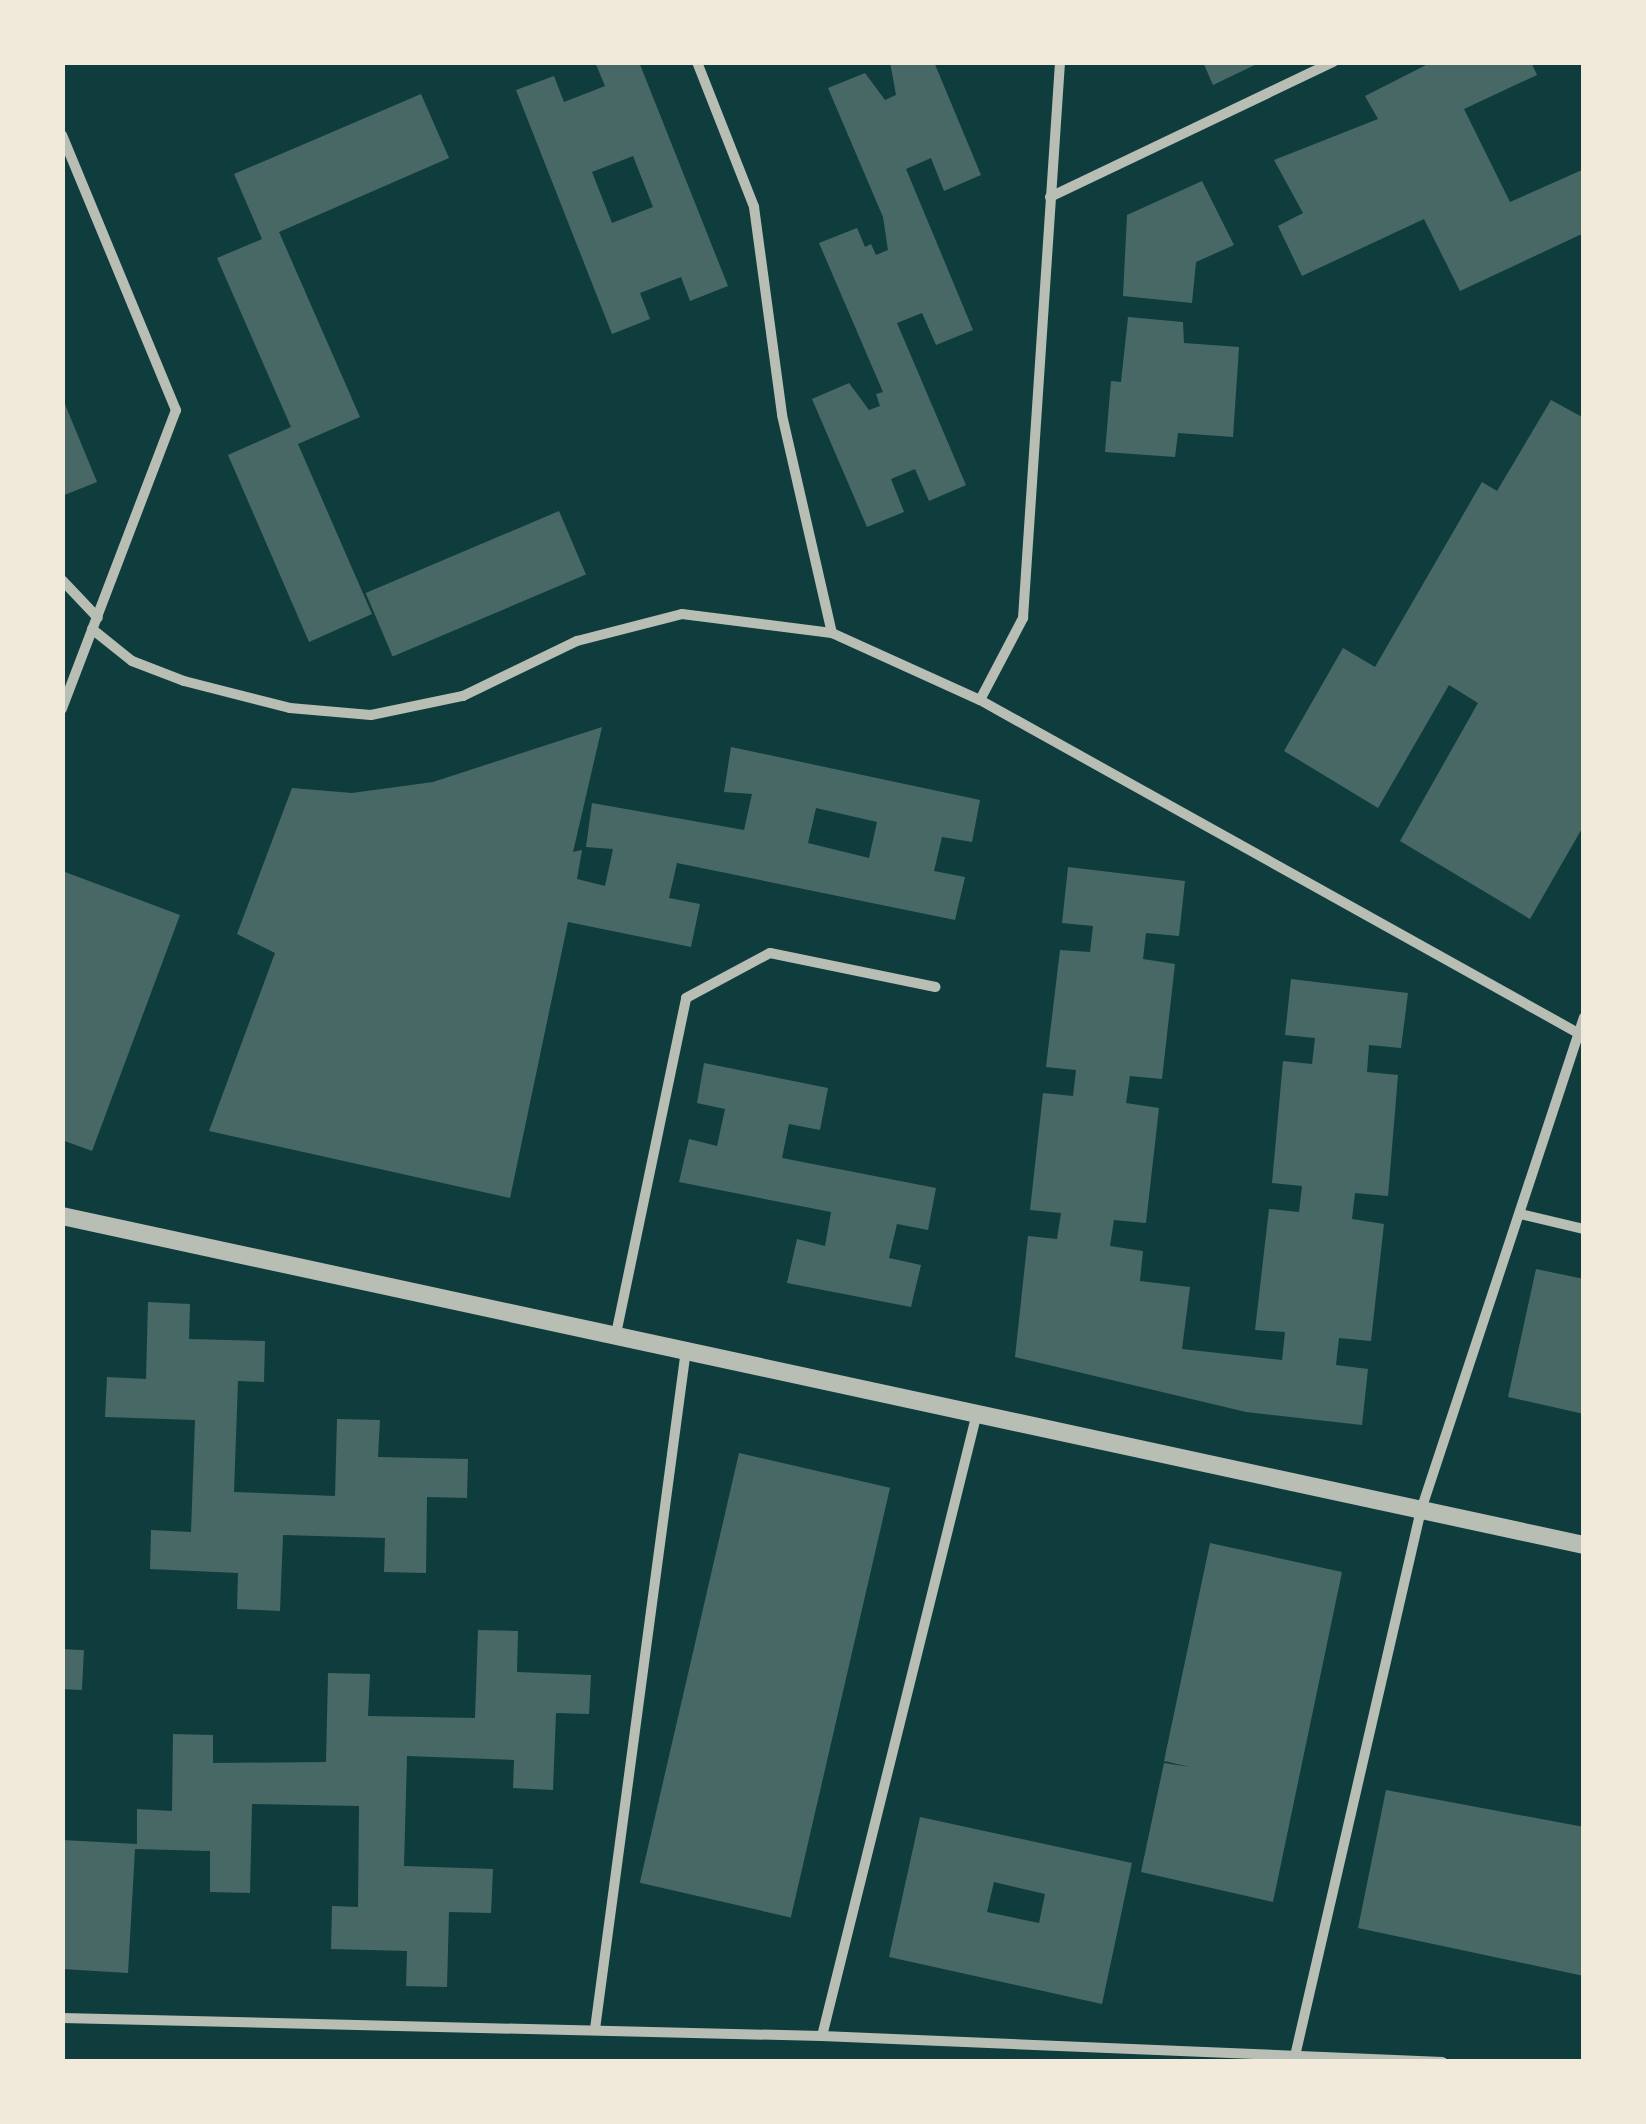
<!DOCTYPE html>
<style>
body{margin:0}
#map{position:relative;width:1646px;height:2124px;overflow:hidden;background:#0f3d3e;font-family:"Libre Baskerville",serif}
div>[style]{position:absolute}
.building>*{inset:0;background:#486865;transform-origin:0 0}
.minor>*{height:10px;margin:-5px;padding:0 5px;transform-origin:5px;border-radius:5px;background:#b8beb3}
.tertiary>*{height:18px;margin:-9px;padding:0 9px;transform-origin:9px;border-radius:9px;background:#b8beb3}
span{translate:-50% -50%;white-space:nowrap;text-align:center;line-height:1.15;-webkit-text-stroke:10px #f1e9da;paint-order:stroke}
.frame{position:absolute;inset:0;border:65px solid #f1e9da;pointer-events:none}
</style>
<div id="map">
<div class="building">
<div style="clip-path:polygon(evenodd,595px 62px,639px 62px,728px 286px,690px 301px,681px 277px,640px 293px,650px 319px,612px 334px,516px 90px,554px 76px,564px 102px,605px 86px,595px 62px,633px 156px,653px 207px,612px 223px,592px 172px,633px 156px)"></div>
<div style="clip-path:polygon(890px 62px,934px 62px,981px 175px,944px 191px,931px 158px,906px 169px,973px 330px,936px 345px,922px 313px,897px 323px,966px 485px,929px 501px,915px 469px,891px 479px,904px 512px,867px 527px,812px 399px,849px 383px,869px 410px,880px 406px,876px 394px,883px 392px,819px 243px,857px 228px,865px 247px,871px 244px,876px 255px,888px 250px,883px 217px,828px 88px,865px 73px,885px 100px,896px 95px)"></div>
<div style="clip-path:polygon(1203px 62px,1261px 62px,1213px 85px)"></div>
<div style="clip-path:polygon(1432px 62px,1531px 62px,1537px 75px,1464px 109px,1510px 202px,1582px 170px,1584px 233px,1460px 291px,1424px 219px,1302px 276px,1278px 226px,1303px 213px,1274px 160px,1378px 119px,1365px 96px)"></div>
<div style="clip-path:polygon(421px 94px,449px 158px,279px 232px,360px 417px,298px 444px,372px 614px,309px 642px,228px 455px,291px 427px,217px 258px,262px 239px,234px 174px)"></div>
<div style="clip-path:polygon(1202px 181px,1234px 245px,1196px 262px,1192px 303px,1123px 296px,1127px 215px)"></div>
<div style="clip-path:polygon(1128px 317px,1183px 322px,1184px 343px,1239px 347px,1233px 437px,1178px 433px,1175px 457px,1105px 452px,1111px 381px,1121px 382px)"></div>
<div style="clip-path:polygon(62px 397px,97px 482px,62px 496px)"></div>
<div style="clip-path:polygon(1551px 400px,1584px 418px,1584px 825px,1530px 919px,1400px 841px,1478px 703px,1449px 685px,1378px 808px,1284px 751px,1343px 648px,1375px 667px,1482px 482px,1497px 491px)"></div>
<div style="left:559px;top:511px;width:69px;height:210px;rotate:67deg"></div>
<div style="clip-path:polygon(evenodd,602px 727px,573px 852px,582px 850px,577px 879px,605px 886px,613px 849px,586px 847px,592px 803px,744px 830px,752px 794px,724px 792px,731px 747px,980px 800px,972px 842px,942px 837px,934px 871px,965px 877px,955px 920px,677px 863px,669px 898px,700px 904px,691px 947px,568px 922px,510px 1198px,209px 1131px,275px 953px,237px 934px,292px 788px,352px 793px,433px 782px,602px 727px,816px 808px,877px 822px,869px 858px,808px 843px,816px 808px)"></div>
<div style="clip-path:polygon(1068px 867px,1185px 881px,1179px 936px,1146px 933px,1143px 959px,1175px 964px,1162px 1079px,1130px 1076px,1126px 1103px,1159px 1108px,1146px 1223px,1114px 1220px,1110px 1246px,1143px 1251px,1140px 1281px,1190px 1287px,1182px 1349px,1282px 1360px,1285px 1332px,1255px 1330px,1269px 1209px,1299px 1212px,1302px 1186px,1272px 1183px,1283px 1061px,1312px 1064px,1315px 1038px,1285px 1035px,1291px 979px,1408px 993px,1401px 1048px,1369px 1045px,1367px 1072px,1398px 1075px,1388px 1196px,1355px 1193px,1352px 1219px,1384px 1224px,1371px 1341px,1339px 1338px,1336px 1365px,1368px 1369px,1362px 1425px,1246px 1412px,1015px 1357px,1028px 1236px,1057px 1239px,1061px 1213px,1030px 1210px,1043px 1093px,1073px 1096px,1076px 1070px,1046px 1067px,1060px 950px,1090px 952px,1093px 926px,1062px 923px)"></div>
<div style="clip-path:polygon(65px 872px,180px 915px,92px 1151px,62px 1140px)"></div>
<div style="clip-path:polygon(704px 1063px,828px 1088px,820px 1130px,789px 1124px,782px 1158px,936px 1188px,928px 1230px,897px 1224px,889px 1258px,921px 1265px,911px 1307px,787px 1283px,797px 1239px,825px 1246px,831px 1212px,679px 1182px,689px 1139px,717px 1146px,725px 1109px,697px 1103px)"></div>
<div style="clip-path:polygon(1536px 1269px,1584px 1279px,1584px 1414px,1508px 1397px)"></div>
<div style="clip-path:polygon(148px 1302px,190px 1304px,189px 1339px,265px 1341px,264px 1382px,238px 1381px,234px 1492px,335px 1496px,337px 1419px,380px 1420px,378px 1457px,468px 1459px,467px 1498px,427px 1497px,426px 1573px,384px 1572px,385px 1538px,283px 1535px,280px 1611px,237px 1609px,238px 1573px,150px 1569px,151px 1530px,191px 1532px,195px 1420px,105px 1417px,107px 1377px,146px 1379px)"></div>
<div style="left:739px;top:1453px;width:155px;height:441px;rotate:13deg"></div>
<div style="clip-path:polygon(1210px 1543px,1342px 1572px,1273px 1902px,1141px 1872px,1164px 1763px,1190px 1767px,1164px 1761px)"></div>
<div style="clip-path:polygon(478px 1630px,518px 1631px,517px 1672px,591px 1675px,589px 1714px,556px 1713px,553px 1790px,513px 1788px,514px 1760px,407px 1756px,404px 1866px,493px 1869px,491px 1913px,449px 1912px,447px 1987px,406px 1986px,407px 1951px,331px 1949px,332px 1906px,358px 1907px,359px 1806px,252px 1804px,250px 1893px,210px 1892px,210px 1851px,135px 1849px,128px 1973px,62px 1969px,62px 1840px,137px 1844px,137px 1809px,172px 1811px,173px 1734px,213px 1735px,213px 1763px,326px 1762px,328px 1673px,370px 1674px,368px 1716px,475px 1718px)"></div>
<div style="left:62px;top:1649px;width:22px;height:40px;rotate:3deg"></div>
<div style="clip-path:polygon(1386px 1790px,1584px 1827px,1584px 1976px,1358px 1928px)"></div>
<div style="clip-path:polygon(evenodd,920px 1817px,1132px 1863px,1102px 2004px,889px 1957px,920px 1817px,994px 1882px,1045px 1894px,1039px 1923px,987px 1912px,994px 1882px)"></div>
</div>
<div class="minor">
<div style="left:697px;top:62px;width:156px;rotate:68.5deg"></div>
<div style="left:754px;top:207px;width:210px;rotate:82.3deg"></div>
<div style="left:782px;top:415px;width:224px;rotate:77.1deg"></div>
<div style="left:62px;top:135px;width:298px;rotate:67.5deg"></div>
<div style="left:176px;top:410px;width:320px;rotate:110.9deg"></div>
<div style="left:1050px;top:197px;width:314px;rotate:-25.5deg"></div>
<div style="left:62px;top:580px;width:52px;rotate:46.5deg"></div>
<div style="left:92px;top:629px;width:51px;rotate:38.7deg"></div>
<div style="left:132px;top:661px;width:56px;rotate:21deg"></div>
<div style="left:184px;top:681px;width:109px;rotate:14.3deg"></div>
<div style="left:290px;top:708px;width:81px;rotate:4.9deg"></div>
<div style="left:371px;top:715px;width:94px;rotate:-11.7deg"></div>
<div style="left:463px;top:696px;width:127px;rotate:-25.8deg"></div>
<div style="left:577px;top:641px;width:108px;rotate:-14.4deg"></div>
<div style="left:682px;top:614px;width:151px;rotate:7.2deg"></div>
<div style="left:832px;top:633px;width:162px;rotate:24.4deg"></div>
<div style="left:980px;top:700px;width:684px;rotate:29.11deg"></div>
<div style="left:980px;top:700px;width:93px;rotate:-62.3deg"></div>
<div style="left:1023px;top:618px;width:557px;rotate:-86.19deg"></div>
<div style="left:1520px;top:1214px;width:66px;rotate:13.2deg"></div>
<div style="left:616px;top:1334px;width:343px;rotate:-78.2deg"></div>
<div style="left:686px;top:998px;width:95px;rotate:-28.2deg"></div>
<div style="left:770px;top:953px;width:169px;rotate:11.6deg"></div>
<div style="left:62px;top:2018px;width:760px;rotate:1.36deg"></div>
<div style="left:822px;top:2036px;width:621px;rotate:2.4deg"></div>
<div style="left:595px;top:2029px;width:685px;rotate:-82.37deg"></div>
<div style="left:822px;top:2036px;width:638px;rotate:-76.03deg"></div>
<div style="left:1295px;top:2056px;width:560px;rotate:-77.01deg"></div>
<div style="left:1421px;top:1510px;width:519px;rotate:-71.7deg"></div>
</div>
<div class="tertiary">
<div style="left:62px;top:1216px;width:1557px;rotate:12.2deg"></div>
</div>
<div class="frame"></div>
</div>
